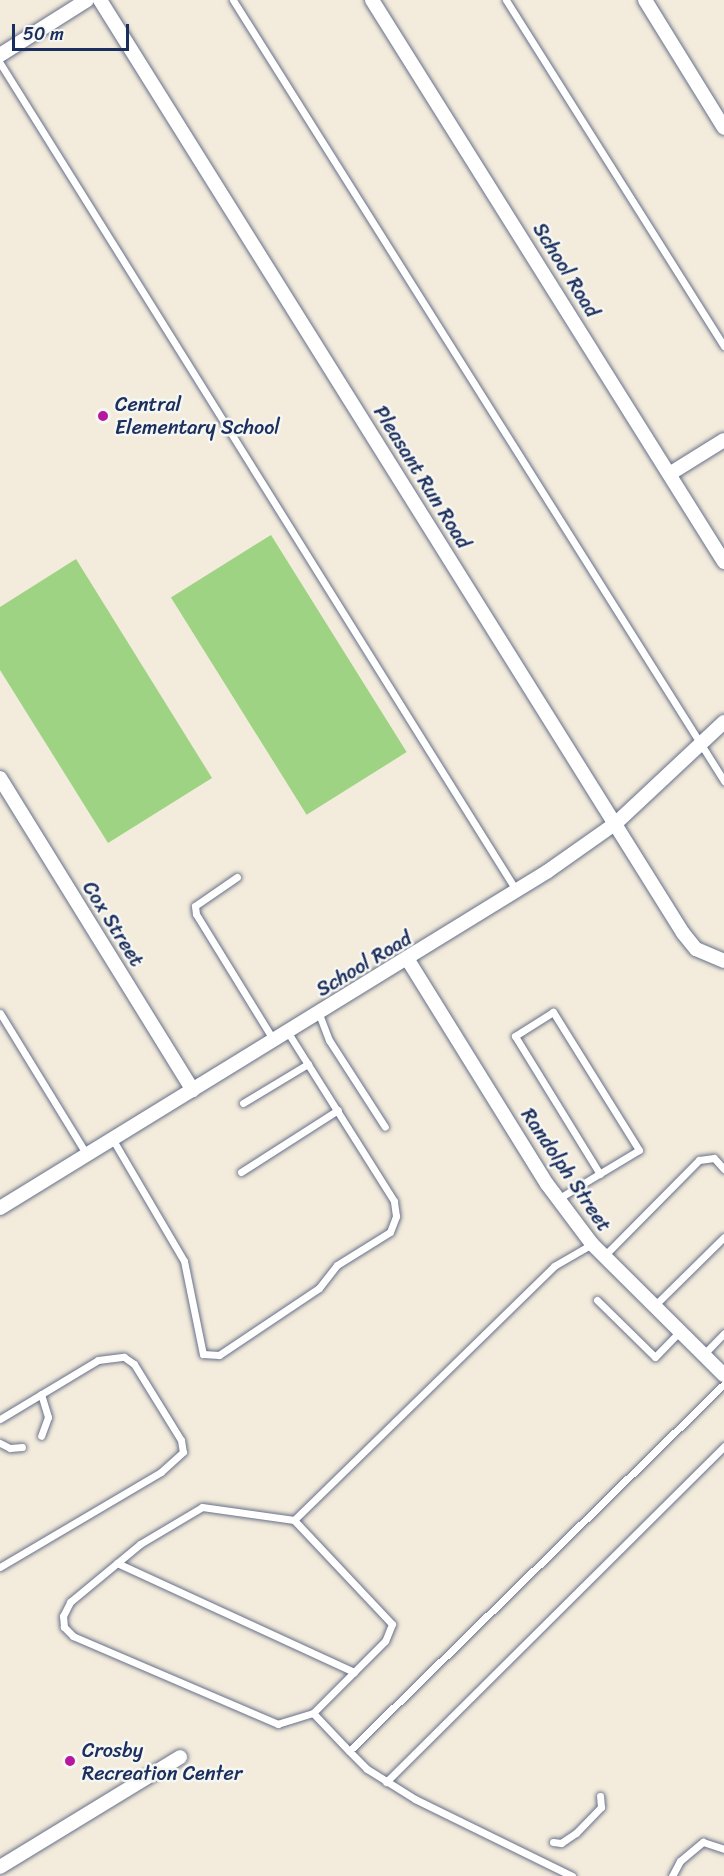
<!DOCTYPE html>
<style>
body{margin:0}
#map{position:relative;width:724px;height:1876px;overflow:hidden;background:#f3ebdb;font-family:Sriracha,sans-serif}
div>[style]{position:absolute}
.green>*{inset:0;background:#9ed384;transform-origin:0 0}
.roads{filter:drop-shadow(0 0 2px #67718a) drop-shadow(0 0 2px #67718a)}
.service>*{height:7px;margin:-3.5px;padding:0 3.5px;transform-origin:3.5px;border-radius:3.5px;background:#fff}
.minor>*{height:14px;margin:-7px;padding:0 7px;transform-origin:7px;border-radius:7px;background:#fff}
.dots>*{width:16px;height:16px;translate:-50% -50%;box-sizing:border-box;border:3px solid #f6f6f2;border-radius:50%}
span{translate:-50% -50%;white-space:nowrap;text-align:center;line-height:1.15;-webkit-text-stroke:5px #f6f6f2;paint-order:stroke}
.street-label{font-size:20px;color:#1b2f5e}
.poi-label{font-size:20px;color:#1b2f5e}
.left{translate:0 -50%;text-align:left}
.scale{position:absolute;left:12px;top:24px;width:117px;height:27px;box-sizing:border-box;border:3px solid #1b2f5e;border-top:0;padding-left:8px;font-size:18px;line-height:21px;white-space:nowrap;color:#1b2f5e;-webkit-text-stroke:4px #f6f6f2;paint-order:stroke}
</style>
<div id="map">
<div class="green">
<div style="left:271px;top:535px;width:256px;height:118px;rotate:58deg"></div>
<div style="clip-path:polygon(76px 559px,212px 778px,108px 843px,0 670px,0 607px)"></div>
</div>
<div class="roads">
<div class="service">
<div style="left:233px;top:0;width:923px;rotate:57.84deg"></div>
<div style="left:506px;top:0;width:409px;rotate:57.8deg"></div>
<div style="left:0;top:63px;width:975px;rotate:58.04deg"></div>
<div style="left:237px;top:877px;width:51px;rotate:145.4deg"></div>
<div style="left:195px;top:906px;width:8px;rotate:83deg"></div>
<div style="left:196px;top:914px;width:149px;rotate:58.4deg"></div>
<div style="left:0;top:1013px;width:167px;rotate:58.5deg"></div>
<div style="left:319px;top:1014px;width:28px;rotate:69deg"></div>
<div style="left:329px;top:1040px;width:103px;rotate:57.2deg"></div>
<div style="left:243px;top:1103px;width:76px;rotate:-31deg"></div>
<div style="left:113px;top:1140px;width:140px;rotate:59.6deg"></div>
<div style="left:184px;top:1261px;width:95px;rotate:78.5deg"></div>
<div style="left:203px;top:1354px;width:16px;rotate:4deg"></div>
<div style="left:219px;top:1355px;width:120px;rotate:-33.8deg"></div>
<div style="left:319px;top:1288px;width:29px;rotate:-52deg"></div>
<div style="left:337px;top:1265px;width:62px;rotate:-31.9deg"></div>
<div style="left:390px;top:1232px;width:17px;rotate:-69deg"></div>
<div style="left:396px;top:1216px;width:15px;rotate:-98deg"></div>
<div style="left:394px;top:1201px;width:199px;rotate:-122.2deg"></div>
<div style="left:241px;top:1172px;width:115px;rotate:-32.6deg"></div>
<div style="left:558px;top:1199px;width:25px;rotate:-32deg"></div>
<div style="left:579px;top:1186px;width:70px;rotate:-31deg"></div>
<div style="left:639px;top:1150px;width:163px;rotate:-121.9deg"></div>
<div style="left:553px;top:1012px;width:45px;rotate:147.7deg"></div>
<div style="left:515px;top:1036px;width:162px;rotate:58.4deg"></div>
<div style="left:604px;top:1256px;width:135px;rotate:-45.3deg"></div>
<div style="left:699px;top:1160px;width:15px;rotate:-8deg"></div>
<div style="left:714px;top:1158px;width:15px;rotate:48deg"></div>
<div style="left:597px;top:1300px;width:81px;rotate:44.5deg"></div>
<div style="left:655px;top:1357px;width:36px;rotate:-46deg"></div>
<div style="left:654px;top:1306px;width:98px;rotate:-44.6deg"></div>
<div style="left:704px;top:1354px;width:29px;rotate:-46deg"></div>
<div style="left:41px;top:1394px;width:24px;rotate:73deg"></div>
<div style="left:48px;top:1417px;width:20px;rotate:110deg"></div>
<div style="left:0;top:1419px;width:114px;rotate:-31deg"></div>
<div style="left:98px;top:1360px;width:26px;rotate:-7deg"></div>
<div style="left:124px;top:1357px;width:12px;rotate:35deg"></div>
<div style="left:134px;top:1364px;width:89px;rotate:58.3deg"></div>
<div style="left:181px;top:1440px;width:12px;rotate:81deg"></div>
<div style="left:183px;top:1452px;width:30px;rotate:138deg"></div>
<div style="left:161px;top:1472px;width:187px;rotate:149.5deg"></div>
<div style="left:0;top:1443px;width:11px;rotate:27deg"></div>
<div style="left:10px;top:1448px;width:12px;rotate:-5deg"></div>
<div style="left:294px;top:1520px;width:363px;rotate:-44.3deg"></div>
<div style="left:554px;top:1266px;width:44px;rotate:-30.1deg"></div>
<div style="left:117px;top:1563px;width:261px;rotate:24.7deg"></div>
<div style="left:313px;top:1713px;width:37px;rotate:163deg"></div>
<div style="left:278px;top:1724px;width:223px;rotate:-156.8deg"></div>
<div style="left:73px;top:1636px;width:13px;rotate:-135deg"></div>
<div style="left:64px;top:1627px;width:11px;rotate:-95deg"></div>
<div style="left:63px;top:1616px;width:16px;rotate:-63deg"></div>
<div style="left:70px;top:1602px;width:91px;rotate:-39.6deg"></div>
<div style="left:140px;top:1544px;width:72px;rotate:-30.8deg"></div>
<div style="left:202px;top:1507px;width:93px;rotate:8deg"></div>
<div style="left:294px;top:1520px;width:143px;rotate:46.7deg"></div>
<div style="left:392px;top:1624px;width:18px;rotate:112deg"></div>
<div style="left:385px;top:1641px;width:102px;rotate:135deg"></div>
<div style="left:313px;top:1713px;width:52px;rotate:46.5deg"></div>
<div style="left:386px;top:1782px;width:477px;rotate:-44.8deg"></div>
<div style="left:553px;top:1842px;width:8px;rotate:7deg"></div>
<div style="left:561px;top:1843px;width:18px;rotate:-34deg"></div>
<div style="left:576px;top:1833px;width:36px;rotate:-46deg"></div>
<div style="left:601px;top:1807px;width:11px;rotate:-95deg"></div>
<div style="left:572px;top:1876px;width:175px;rotate:-153.9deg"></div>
<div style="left:415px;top:1799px;width:57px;rotate:-148deg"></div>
<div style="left:367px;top:1769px;width:25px;rotate:-135deg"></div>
<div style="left:349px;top:1751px;width:525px;rotate:-44.38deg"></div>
<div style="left:672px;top:1876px;width:17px;rotate:-62deg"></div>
<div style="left:680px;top:1861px;width:30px;rotate:-40deg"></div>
<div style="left:703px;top:1842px;width:22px;rotate:18deg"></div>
</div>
<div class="minor">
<div style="left:100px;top:0;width:1100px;rotate:58deg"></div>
<div style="left:683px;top:933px;width:21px;rotate:51deg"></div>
<div style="left:696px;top:949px;width:30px;rotate:23deg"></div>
<div style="left:372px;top:0;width:663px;rotate:57.94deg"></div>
<div style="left:645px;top:0;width:150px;rotate:58.3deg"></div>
<div style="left:0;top:55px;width:103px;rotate:-32.3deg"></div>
<div style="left:671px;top:473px;width:62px;rotate:-31.9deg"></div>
<div style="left:0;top:778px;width:367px;rotate:58.3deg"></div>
<div style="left:408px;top:960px;width:264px;rotate:58.2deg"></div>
<div style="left:547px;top:1184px;width:75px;rotate:53.1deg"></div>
<div style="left:592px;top:1244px;width:186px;rotate:44.8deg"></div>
<div style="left:0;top:1208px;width:643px;rotate:-31.59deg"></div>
<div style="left:548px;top:871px;width:83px;rotate:-35.2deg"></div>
<div style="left:616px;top:823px;width:148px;rotate:-43.1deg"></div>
<div style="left:0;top:1867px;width:211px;rotate:-31.4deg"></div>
</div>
</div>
<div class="dots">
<div style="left:103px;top:416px;background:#b5179e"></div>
<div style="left:70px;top:1761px;background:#b5179e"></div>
</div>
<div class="street-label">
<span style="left:566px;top:270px;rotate:58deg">School Road</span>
<span style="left:422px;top:477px;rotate:58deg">Pleasant Run Road</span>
<span style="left:113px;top:924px;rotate:58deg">Cox Street</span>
<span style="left:364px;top:964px;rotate:-31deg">School Road</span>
<span style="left:566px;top:1170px;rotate:56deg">Randolph Street</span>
</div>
<div class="poi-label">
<span class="left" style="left:115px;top:416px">Central<br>Elementary School</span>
<span class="left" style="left:82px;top:1762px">Crosby<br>Recreation Center</span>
</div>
<div class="scale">50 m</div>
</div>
